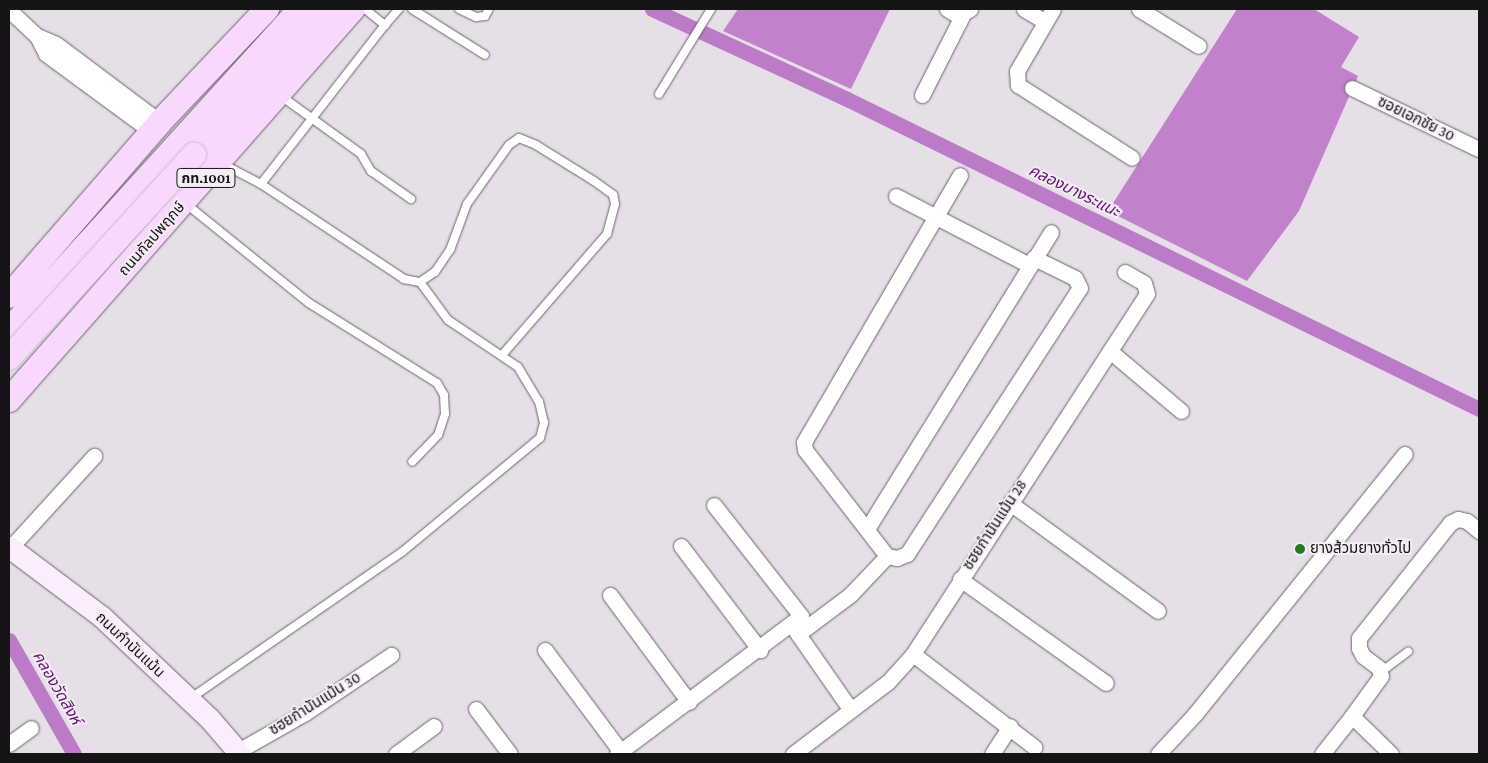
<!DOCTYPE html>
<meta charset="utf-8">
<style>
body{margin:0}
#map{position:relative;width:1488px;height:763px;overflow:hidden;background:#e7dfe8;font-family:"Crimson Pro","Noto Sans Thai",serif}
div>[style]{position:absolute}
.forest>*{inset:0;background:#c281cb}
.canal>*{height:15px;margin:-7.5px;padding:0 7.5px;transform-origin:7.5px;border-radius:7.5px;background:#bc7bc6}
.roads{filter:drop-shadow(0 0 1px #6b646c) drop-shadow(0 0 1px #6b646c)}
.lane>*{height:8px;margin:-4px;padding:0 4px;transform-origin:4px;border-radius:4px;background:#fff}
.street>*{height:15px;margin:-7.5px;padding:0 7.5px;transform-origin:7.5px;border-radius:7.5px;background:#fff}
.secondary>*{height:21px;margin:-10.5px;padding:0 10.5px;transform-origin:10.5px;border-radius:10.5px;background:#fcecfe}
.primary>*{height:24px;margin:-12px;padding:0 12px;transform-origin:12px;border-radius:12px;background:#f9d8fd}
.bridges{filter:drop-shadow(0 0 1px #c3c2c3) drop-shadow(0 0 1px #c3c2c3)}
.primary-bridge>*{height:24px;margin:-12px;padding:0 12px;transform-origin:12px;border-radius:12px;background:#f9d8fd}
.dots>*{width:14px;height:14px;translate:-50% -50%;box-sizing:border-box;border:2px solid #f5ecf6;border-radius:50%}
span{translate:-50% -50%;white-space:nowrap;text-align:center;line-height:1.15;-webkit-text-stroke:4px #f5ecf6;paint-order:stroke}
.shield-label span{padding:1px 4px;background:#f5ecf6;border:1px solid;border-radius:4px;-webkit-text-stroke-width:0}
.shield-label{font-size:14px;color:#171417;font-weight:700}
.street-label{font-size:15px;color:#171417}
.poi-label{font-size:15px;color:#171417}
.left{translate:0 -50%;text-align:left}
.water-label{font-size:16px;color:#651370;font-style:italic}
.frame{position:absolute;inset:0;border:10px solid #171417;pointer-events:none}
</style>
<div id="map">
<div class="forest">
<div style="clip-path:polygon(738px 9px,890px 9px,851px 89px,723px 31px)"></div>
<div style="clip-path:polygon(1237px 9px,1314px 9px,1359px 37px,1341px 67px,1358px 76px,1299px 211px,1247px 281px,1108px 211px)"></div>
</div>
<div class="canal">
<div style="left:652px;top:9px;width:215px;rotate:24.8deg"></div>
<div style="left:847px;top:99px;width:704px;rotate:26.13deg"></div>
<div style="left:9px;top:640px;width:131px;rotate:60.3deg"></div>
</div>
<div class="roads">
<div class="lane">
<div style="left:365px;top:9px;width:26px;rotate:39deg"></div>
<div style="left:385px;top:25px;width:21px;rotate:-49deg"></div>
<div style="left:412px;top:9px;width:86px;rotate:32.2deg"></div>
<div style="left:459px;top:9px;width:19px;rotate:25deg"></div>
<div style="left:476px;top:17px;width:9px;rotate:-6deg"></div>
<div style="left:485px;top:16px;width:8px;rotate:-60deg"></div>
<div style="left:659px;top:94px;width:100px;rotate:-58.5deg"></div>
<div style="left:281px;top:96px;width:99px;rotate:35.9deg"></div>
<div style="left:361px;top:154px;width:20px;rotate:60deg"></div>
<div style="left:371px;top:171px;width:49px;rotate:35deg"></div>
<div style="left:221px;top:163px;width:45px;rotate:27.7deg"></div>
<div style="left:261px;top:184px;width:172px;rotate:33.6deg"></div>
<div style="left:404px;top:279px;width:16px;rotate:11deg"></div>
<div style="left:420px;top:282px;width:18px;rotate:-34deg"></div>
<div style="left:435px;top:272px;width:27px;rotate:-56deg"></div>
<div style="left:450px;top:250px;width:49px;rotate:-69.7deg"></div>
<div style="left:467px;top:204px;width:72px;rotate:-54.6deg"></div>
<div style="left:509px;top:145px;width:12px;rotate:-35deg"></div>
<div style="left:519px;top:138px;width:18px;rotate:22deg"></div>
<div style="left:536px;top:145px;width:68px;rotate:31.8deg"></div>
<div style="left:594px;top:181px;width:24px;rotate:36deg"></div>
<div style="left:613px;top:195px;width:9px;rotate:77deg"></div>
<div style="left:615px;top:204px;width:31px;rotate:105deg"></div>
<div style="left:607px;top:234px;width:159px;rotate:130.9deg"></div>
<div style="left:261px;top:184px;width:202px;rotate:-52.1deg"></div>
<div style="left:185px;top:203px;width:159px;rotate:38.9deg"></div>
<div style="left:309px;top:303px;width:151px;rotate:32deg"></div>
<div style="left:437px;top:383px;width:14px;rotate:60deg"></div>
<div style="left:444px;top:395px;width:19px;rotate:87deg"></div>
<div style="left:445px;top:414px;width:22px;rotate:108deg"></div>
<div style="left:438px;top:435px;width:37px;rotate:134deg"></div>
<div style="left:1381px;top:672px;width:34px;rotate:-37deg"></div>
<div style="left:191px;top:698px;width:257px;rotate:-34.7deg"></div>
<div style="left:402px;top:552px;width:179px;rotate:-39.6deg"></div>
<div style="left:540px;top:438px;width:16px;rotate:-75deg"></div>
<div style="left:544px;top:423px;width:22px;rotate:-103deg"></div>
<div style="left:539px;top:402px;width:41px;rotate:-121deg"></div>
<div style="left:518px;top:367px;width:84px;rotate:-146.1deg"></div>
<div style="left:448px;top:320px;width:47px;rotate:-126.4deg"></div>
</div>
<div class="street">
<div style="left:947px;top:9px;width:13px;rotate:32deg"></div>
<div style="left:958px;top:16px;width:14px;rotate:-30deg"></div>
<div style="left:1024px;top:9px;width:23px;rotate:31deg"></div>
<div style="left:1053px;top:9px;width:72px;rotate:120.1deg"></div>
<div style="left:1017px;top:71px;width:14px;rotate:86deg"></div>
<div style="left:1018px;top:85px;width:135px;rotate:32.6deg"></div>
<div style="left:1139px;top:9px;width:70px;rotate:31.7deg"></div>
<div style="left:9px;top:10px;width:38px;rotate:43deg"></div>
<div style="left:37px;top:36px;width:21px;rotate:23deg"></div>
<div style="left:56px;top:44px;width:130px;rotate:36.9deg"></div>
<div style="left:37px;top:36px;width:20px;rotate:63deg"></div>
<div style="left:46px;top:54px;width:130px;rotate:36.3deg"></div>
<div style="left:1352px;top:88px;width:141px;rotate:25.7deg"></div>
<div style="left:922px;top:95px;width:89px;rotate:-63.1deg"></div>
<div style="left:896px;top:196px;width:150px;rotate:27.4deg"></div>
<div style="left:1110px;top:351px;width:93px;rotate:40.2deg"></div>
<div style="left:1010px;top:503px;width:183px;rotate:36.1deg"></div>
<div style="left:867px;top:529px;width:349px;rotate:-58.2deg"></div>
<div style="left:681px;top:546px;width:131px;rotate:52.8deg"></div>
<div style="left:10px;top:548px;width:125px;rotate:-47.6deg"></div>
<div style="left:887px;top:556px;width:10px;rotate:11deg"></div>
<div style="left:897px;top:558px;width:11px;rotate:-22deg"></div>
<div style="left:907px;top:554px;width:317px;rotate:-57deg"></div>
<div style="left:1080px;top:288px;width:11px;rotate:-117deg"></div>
<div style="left:1075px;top:278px;width:46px;rotate:-154deg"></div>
<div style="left:960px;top:579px;width:179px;rotate:35.5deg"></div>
<div style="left:610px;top:595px;width:133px;rotate:53.6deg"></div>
<div style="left:793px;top:627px;width:101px;rotate:55.1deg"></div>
<div style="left:798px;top:634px;width:65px;rotate:-36.9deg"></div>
<div style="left:850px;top:595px;width:54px;rotate:-46.5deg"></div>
<div style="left:887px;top:556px;width:134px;rotate:-127.7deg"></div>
<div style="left:805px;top:450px;width:8px;rotate:-97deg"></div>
<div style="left:804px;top:442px;width:309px;rotate:-59.7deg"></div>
<div style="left:545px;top:650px;width:127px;rotate:53.3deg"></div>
<div style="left:913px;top:654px;width:153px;rotate:37.5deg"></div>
<div style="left:476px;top:709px;width:56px;rotate:52.9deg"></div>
<div style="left:9px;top:744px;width:27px;rotate:-36deg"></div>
<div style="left:238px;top:751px;width:77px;rotate:-29.6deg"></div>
<div style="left:305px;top:713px;width:104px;rotate:-34deg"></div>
<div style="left:396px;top:754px;width:47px;rotate:-36.4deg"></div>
<div style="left:617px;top:754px;width:230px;rotate:-36.9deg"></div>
<div style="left:801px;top:616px;width:141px;rotate:-128.1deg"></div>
<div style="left:793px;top:754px;width:119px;rotate:-37.2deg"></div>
<div style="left:888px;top:682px;width:38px;rotate:-48deg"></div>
<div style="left:913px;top:654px;width:429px;rotate:-57deg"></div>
<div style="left:1147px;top:294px;width:11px;rotate:-105deg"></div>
<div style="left:1144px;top:283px;width:22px;rotate:-150deg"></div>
<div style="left:992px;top:754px;width:33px;rotate:-57deg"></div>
<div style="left:1158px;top:754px;width:54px;rotate:-47.2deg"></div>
<div style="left:1195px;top:714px;width:334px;rotate:-51.1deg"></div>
<div style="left:1322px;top:754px;width:48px;rotate:-51.7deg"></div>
<div style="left:1391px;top:754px;width:54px;rotate:-135.7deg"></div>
<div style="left:1352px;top:716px;width:49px;rotate:-54.1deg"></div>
<div style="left:1381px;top:676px;width:8px;rotate:-104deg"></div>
<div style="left:1379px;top:668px;width:20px;rotate:-143deg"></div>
<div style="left:1363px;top:656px;width:9px;rotate:-117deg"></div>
<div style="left:1359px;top:648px;width:10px;rotate:-90deg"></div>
<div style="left:1359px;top:638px;width:147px;rotate:-51.6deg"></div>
<div style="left:1450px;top:523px;width:9px;rotate:-27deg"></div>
<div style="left:1458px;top:519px;width:9px;rotate:13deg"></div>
<div style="left:1467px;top:521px;width:16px;rotate:40deg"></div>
</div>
<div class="secondary">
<div style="left:9px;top:547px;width:115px;rotate:36.9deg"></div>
<div style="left:101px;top:616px;width:149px;rotate:43.4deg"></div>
<div style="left:209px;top:718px;width:48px;rotate:49.3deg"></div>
</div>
<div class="primary">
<div style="left:194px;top:155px;width:197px;rotate:-47.9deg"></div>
<div style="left:9px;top:296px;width:230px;rotate:-49deg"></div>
<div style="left:160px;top:122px;width:156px;rotate:-46.6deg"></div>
<div style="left:9px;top:330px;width:433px;rotate:-47.8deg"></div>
<div style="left:9px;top:400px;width:521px;rotate:-48.66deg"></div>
</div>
</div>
<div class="bridges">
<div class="primary-bridge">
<div style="left:9px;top:358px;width:275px;rotate:-47.7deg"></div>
</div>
</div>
<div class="dots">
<div style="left:1300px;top:549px;background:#277923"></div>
</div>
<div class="shield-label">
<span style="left:206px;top:178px">กท.1001</span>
</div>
<div class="street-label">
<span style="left:1416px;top:119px;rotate:26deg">ซอยเอกชัย 30</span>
<span style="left:152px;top:239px;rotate:-49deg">ถนนกัลปพฤกษ์</span>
<span style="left:995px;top:525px;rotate:-57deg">ซฮยกำนันแม้น 28</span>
<span style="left:130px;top:645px;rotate:43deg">ถนนกำนันแม้น</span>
<span style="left:315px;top:704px;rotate:-32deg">ซฮยกำนันแม้น 30</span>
</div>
<div class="poi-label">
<span class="left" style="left:1310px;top:549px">ยางส้วมยางทั่วไป</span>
</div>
<div class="water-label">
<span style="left:1074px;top:191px;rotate:26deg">คลองบางระแนะ</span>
<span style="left:57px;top:688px;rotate:60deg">คลองวัดสิงห์</span>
</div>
<div class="frame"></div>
</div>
